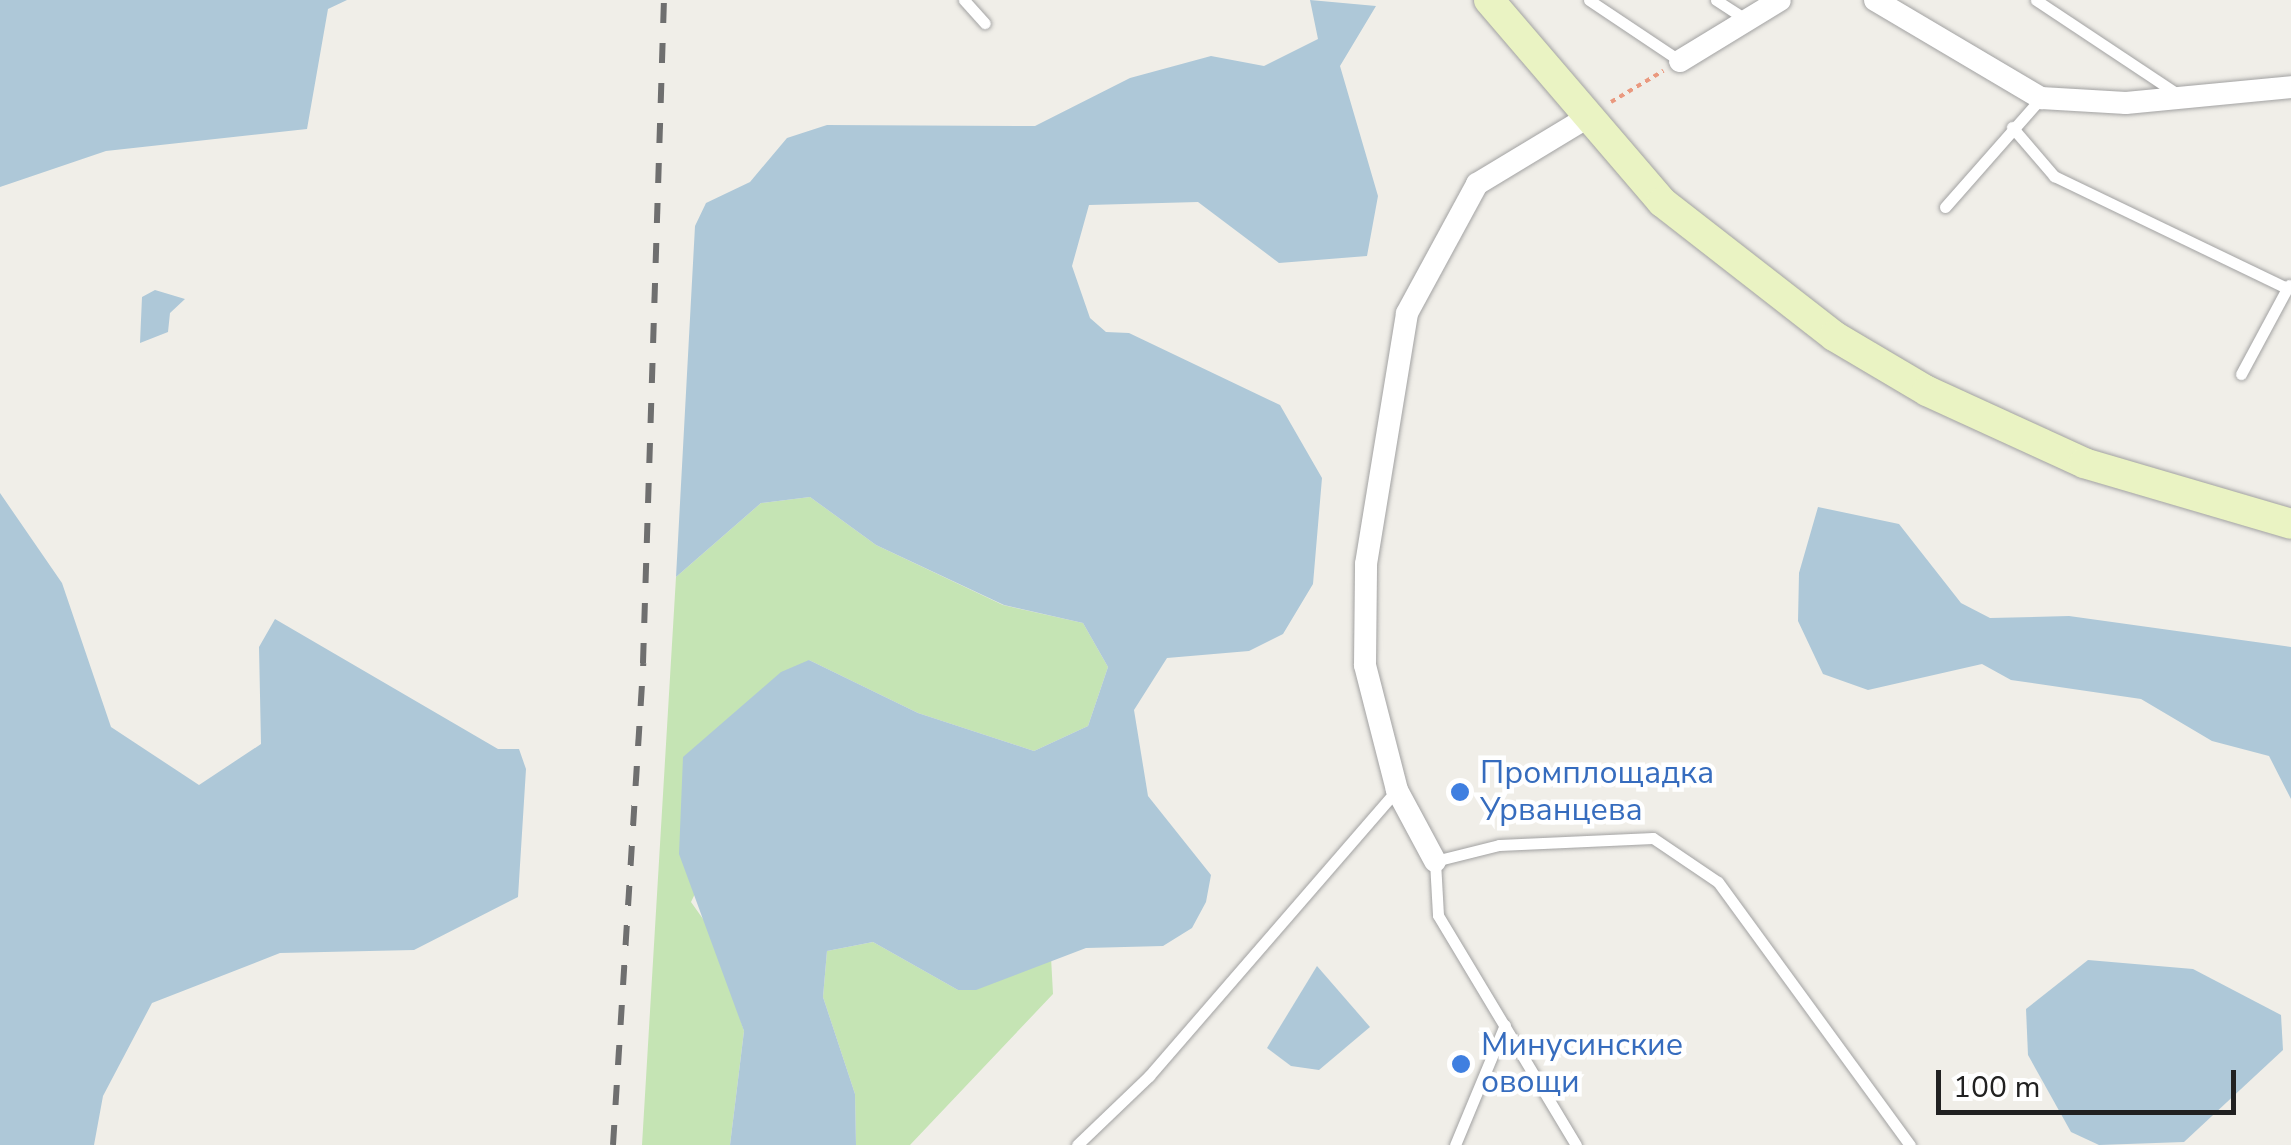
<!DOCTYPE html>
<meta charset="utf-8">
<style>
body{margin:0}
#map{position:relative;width:2291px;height:1145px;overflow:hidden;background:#f0eee8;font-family:"Nunito Sans",sans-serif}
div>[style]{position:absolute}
.grass>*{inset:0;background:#c5e4b4}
.water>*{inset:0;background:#aec8d8}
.path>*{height:4px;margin-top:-2px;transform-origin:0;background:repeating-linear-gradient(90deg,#ea997f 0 5px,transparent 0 10px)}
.roads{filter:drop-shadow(0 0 2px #a2a2a2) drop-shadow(0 0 2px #a2a2a2)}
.lane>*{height:11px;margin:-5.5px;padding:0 5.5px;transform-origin:5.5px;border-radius:5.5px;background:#fff}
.street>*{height:22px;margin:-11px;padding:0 11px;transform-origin:11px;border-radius:11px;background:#fff}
.secondary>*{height:30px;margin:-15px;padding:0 15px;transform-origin:15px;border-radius:15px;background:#eaf3c3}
.rail>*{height:6px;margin-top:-3px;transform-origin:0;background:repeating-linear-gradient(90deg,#6f6f6f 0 20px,transparent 0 40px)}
.dots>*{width:28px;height:28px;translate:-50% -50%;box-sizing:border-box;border:5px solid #fff;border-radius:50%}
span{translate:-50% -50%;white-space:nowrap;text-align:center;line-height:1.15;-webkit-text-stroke:9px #fff;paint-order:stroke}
.shop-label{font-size:32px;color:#366cbe}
.left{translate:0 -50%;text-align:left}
.scale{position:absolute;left:1936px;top:1070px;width:300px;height:45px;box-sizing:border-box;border:5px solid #212121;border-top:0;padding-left:12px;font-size:30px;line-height:35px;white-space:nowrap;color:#212121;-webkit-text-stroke:8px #fff;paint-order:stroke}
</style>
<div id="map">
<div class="grass">
<div style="clip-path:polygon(810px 497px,876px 545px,1003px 605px,1083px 623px,1108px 667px,1088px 726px,1034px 751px,918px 713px,809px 660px,691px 902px,713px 933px,744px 1031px,730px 1145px,642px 1145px,676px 577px,761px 503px)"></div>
<div style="clip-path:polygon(873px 942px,958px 990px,1051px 957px,1053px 994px,910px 1145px,856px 1145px,855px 1094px,823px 997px,827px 951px)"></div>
</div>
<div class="water">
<div style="clip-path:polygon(0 0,347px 0,328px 9px,307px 129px,106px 151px,0 187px)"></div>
<div style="clip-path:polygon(1310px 0,1376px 6px,1340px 66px,1378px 196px,1367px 256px,1279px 263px,1198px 202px,1089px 205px,1072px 266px,1090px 318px,1106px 332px,1129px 333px,1280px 405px,1322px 478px,1313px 584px,1283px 634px,1249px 651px,1167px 658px,1134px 710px,1148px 796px,1211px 875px,1206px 902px,1192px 928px,1163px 946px,1086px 948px,976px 990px,958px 990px,873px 942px,827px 951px,823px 997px,855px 1094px,856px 1145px,730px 1145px,744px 1031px,679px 854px,683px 757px,781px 672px,809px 660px,918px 713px,1034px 751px,1088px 726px,1108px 667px,1083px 623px,1004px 605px,876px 545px,810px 497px,761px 503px,676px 577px,695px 226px,706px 203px,750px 182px,787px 138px,827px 125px,1035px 126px,1130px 78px,1211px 56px,1264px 66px,1318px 39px)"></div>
<div style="clip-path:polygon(155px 290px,185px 299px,170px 313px,168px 332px,140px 343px,142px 297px)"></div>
<div style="clip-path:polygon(0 493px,62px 583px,111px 727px,199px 785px,261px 744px,259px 647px,275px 619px,498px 749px,519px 749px,526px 769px,518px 897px,414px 950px,280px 953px,152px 1003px,103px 1096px,94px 1145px,0 1145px)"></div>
<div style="clip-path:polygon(1818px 507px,1899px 524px,1961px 603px,1990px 618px,2069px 616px,2291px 647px,2291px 799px,2269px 756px,2212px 741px,2141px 699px,2011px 680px,1982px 664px,1868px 690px,1823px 674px,1798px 621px,1799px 573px)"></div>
<div style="clip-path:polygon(2088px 960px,2193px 969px,2281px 1015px,2283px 1050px,2184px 1142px,2099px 1145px,2071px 1132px,2028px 1055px,2026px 1009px)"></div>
<div style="clip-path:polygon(1317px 966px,1370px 1027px,1319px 1070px,1291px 1066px,1267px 1048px)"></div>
</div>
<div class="path">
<div style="left:1611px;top:102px;width:61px;rotate:-30.8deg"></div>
</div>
<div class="roads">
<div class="lane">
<div style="left:964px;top:0;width:31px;rotate:48deg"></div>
<div style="left:1589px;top:0;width:110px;rotate:33.8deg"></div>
<div style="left:1716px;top:0;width:38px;rotate:33deg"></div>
<div style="left:2036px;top:0;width:172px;rotate:33.6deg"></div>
<div style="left:2012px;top:127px;width:65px;rotate:49.4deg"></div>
<div style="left:2054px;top:176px;width:259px;rotate:25.7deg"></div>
<div style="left:1945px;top:207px;width:145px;rotate:-48.6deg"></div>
<div style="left:2241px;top:374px;width:101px;rotate:-61.7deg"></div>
<div style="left:1077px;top:1145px;width:100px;rotate:-43.8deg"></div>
<div style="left:1149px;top:1076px;width:379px;rotate:-49.1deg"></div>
<div style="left:1455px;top:1145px;width:130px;rotate:-67.4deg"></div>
<div style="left:1576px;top:1145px;width:268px;rotate:-121deg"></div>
<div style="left:1438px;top:915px;width:54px;rotate:-93.2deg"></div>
<div style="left:1435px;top:861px;width:66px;rotate:-14deg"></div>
<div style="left:1499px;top:845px;width:154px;rotate:-2.6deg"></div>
<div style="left:1653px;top:838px;width:78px;rotate:34.1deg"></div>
<div style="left:1718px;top:882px;width:326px;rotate:53.9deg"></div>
</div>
<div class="street">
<div style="left:1875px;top:0;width:193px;rotate:30.6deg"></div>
<div style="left:2041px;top:98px;width:85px;rotate:3.4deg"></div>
<div style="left:2126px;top:103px;width:166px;rotate:-5.5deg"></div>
<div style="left:1680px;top:61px;width:117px;rotate:-31.4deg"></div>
<div style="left:1435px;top:861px;width:81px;rotate:-118.2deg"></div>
<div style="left:1397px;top:790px;width:129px;rotate:-104.4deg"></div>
<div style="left:1365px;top:665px;width:101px;rotate:-89.4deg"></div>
<div style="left:1366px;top:564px;width:254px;rotate:-80.7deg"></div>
<div style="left:1407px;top:313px;width:147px;rotate:-61.5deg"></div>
<div style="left:1477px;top:184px;width:124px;rotate:-31.1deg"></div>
</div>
<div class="secondary">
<div style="left:1489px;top:0;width:266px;rotate:49.4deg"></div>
<div style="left:1662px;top:202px;width:218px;rotate:37.9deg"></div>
<div style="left:1834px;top:336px;width:108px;rotate:30.6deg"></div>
<div style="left:1927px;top:391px;width:173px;rotate:24.6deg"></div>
<div style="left:2084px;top:463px;width:216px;rotate:16.4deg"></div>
</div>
</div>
<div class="rail">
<div style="left:613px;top:1145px;width:483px;rotate:-86.4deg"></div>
<div style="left:643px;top:663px;width:663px;rotate:-88.19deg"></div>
</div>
<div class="dots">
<div style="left:1460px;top:792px;background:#3f7fe0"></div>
<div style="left:1461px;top:1064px;background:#3f7fe0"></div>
</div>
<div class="shop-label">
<span class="left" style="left:1480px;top:792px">Промплощадка<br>Урванцева</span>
<span class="left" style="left:1481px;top:1064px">Минусинские<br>овощи</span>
</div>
<div class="scale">100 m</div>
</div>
